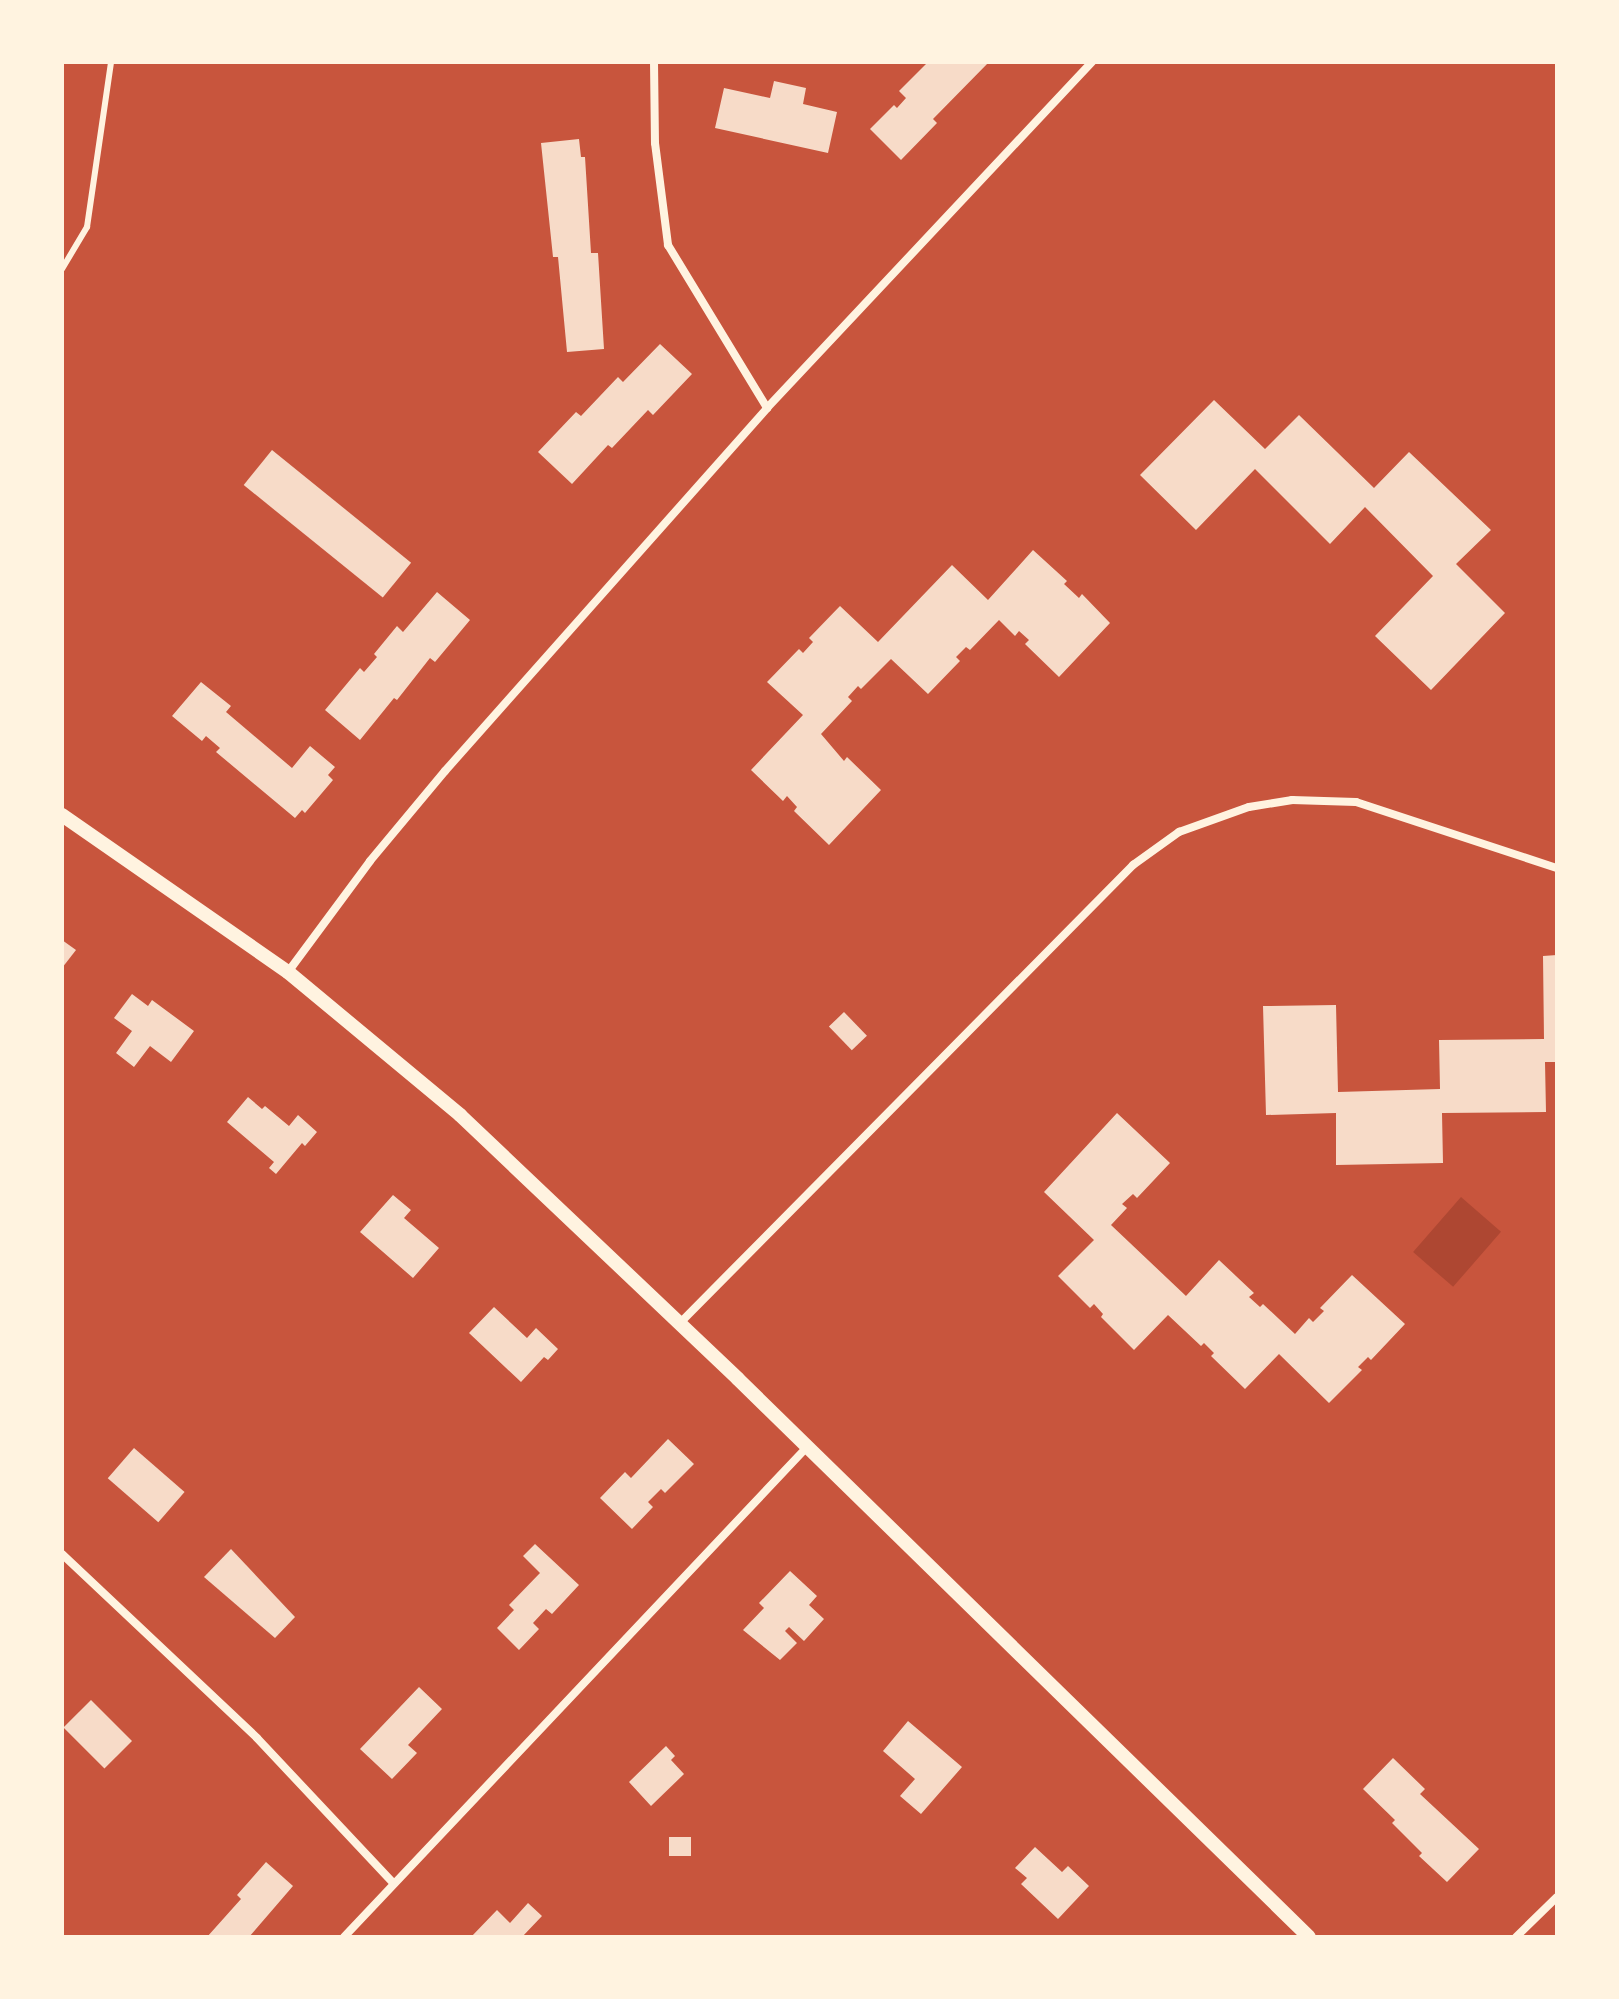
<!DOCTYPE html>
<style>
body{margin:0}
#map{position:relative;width:1619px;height:1999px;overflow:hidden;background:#c8553d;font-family:Raleway,sans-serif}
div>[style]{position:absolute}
.green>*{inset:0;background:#ae4732;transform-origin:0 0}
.building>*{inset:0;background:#f7dbc8;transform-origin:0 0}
.service>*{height:6px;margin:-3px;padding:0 3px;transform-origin:3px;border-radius:3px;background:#fff3e0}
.minor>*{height:8px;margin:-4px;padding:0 4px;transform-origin:4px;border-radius:4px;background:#fff3e0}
.tertiary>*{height:14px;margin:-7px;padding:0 7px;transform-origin:7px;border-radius:7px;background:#fff3e0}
span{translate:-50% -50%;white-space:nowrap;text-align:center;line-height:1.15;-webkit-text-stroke:8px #fff3e0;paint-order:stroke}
.frame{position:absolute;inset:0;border:64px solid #fff3e0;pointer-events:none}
</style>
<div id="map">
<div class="green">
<div style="left:1461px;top:1197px;width:53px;height:73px;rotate:41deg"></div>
</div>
<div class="building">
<div style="clip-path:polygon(928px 62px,989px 62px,933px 119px,937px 123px,901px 160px,870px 129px,894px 105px,897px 108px,906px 98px,899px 91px)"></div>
<div style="clip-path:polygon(774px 81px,806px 88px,803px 104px,837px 112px,828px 153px,715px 128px,724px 88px,770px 98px)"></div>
<div style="clip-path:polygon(579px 139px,581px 157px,585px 157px,591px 253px,598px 253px,604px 349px,567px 352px,558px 257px,553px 257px,541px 143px)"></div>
<div style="clip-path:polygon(660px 344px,692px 374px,653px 415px,648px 410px,612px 448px,608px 445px,572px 484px,538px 452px,576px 412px,581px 416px,618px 377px,623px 382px)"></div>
<div style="clip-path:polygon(1214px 400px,1265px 449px,1299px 415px,1374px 488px,1409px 452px,1491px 530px,1456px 564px,1505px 613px,1431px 690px,1375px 636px,1433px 576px,1365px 507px,1330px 544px,1255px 469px,1196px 530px,1140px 475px)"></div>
<div style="left:272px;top:450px;width:179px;height:45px;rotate:39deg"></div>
<div style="clip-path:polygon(1033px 550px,1067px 581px,1064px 584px,1079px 598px,1082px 594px,1110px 623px,1059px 677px,1025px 644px,1029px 640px,1019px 631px,1015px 636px,999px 620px,970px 650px,966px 647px,956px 657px,960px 661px,928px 694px,891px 659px,861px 689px,858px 686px,848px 697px,852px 701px,821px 734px,844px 761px,847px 757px,881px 790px,829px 845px,794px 811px,797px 807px,787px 796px,783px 801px,751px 770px,803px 715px,767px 682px,799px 649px,803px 653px,813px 642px,809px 638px,840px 606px,878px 642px,952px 565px,988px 600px)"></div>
<div style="clip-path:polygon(437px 592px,470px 620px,435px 662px,430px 658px,397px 700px,394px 698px,360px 740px,325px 710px,360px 668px,364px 672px,377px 657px,374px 654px,397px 626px,403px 632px)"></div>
<div style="clip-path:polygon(201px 682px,231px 706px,226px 712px,292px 768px,310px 746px,335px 767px,328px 775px,333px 780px,305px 813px,302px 810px,295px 818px,216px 752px,220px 748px,206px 736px,202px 741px,172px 716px)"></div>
<div style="clip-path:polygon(62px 940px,76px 950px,62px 968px)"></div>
<div style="clip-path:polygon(1557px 955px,1557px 1062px,1545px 1062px,1546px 1112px,1442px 1113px,1443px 1163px,1336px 1165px,1336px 1113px,1266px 1115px,1263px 1006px,1336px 1005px,1338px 1092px,1440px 1089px,1439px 1040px,1544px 1039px,1543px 956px)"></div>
<div style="clip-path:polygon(132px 994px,148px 1006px,152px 1000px,194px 1031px,171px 1062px,150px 1046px,134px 1067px,116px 1053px,132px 1031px,114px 1018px)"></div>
<div style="left:844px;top:1012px;width:33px;height:21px;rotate:46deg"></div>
<div style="clip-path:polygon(248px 1097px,262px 1109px,265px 1106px,289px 1126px,298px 1115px,317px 1132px,305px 1146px,302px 1143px,276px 1174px,269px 1168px,274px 1162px,227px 1122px)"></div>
<div style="clip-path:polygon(1117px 1113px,1170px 1163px,1137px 1198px,1133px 1194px,1122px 1204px,1127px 1208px,1111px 1225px,1186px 1296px,1219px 1260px,1254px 1293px,1249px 1297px,1260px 1307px,1263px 1304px,1295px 1334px,1309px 1318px,1313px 1322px,1324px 1311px,1320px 1308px,1352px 1275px,1405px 1324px,1371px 1360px,1368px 1357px,1358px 1367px,1362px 1370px,1329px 1403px,1279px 1354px,1245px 1389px,1211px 1356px,1214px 1353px,1204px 1343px,1201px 1346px,1168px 1315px,1134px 1350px,1101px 1317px,1103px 1314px,1094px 1304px,1090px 1308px,1058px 1276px,1094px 1240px,1044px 1192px)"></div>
<div style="clip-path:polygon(393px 1195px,411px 1210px,404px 1218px,439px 1248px,413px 1278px,360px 1232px)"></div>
<div style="clip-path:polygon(494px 1307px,527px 1338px,536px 1328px,558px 1349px,548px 1360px,544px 1357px,521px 1382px,469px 1333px)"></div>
<div style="clip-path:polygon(668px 1439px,694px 1464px,665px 1493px,661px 1489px,648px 1502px,653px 1507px,632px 1529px,600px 1498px,625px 1472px,631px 1478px)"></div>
<div style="left:134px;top:1448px;width:67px;height:40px;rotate:41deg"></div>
<div style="clip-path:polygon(535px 1544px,579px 1585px,552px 1614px,546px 1609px,533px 1623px,539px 1629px,519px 1650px,497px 1628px,514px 1610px,509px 1605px,540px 1573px,523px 1556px)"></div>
<div style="clip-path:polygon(231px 1549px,295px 1617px,275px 1638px,204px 1577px)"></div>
<div style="clip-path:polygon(790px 1571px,817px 1596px,809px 1605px,824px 1619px,804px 1641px,789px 1627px,785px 1631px,797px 1643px,780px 1660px,743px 1630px,764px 1608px,759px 1603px)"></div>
<div style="clip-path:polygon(419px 1687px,442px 1709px,408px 1745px,417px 1753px,392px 1779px,360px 1749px)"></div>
<div style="left:91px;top:1700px;width:58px;height:39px;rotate:45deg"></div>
<div style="clip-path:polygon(908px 1721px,962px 1767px,921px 1814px,900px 1796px,915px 1779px,883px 1751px)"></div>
<div style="clip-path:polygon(666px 1746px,675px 1756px,671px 1760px,684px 1774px,651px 1806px,629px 1782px)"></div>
<div style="clip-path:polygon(1393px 1758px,1425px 1789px,1420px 1794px,1479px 1849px,1447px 1882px,1419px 1856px,1422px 1853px,1392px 1823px,1395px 1820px,1363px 1789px)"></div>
<div style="left:691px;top:1837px;width:19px;height:22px;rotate:90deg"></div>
<div style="clip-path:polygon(1035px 1847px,1062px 1872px,1068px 1866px,1089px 1886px,1058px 1919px,1021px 1884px,1027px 1878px,1015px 1868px)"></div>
<div style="clip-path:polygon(266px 1862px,293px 1886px,249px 1937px,207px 1937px,241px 1899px,237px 1895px)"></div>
<div style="clip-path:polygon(528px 1903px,542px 1916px,522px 1937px,471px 1937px,497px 1910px,510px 1923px)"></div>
</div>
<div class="service">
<div style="left:62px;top:269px;width:49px;rotate:-59.2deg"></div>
<div style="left:87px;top:227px;width:167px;rotate:-81.7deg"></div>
</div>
<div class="minor">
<div style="left:654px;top:62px;width:81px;rotate:89.3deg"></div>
<div style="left:655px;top:143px;width:103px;rotate:82.7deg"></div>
<div style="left:668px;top:245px;width:191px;rotate:58.7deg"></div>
<div style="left:288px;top:972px;width:138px;rotate:-53.5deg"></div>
<div style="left:370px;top:861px;width:117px;rotate:-50.2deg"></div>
<div style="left:445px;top:771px;width:485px;rotate:-48.4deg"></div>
<div style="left:767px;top:408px;width:475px;rotate:-46.8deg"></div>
<div style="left:679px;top:1324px;width:646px;rotate:-45.31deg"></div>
<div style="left:1133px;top:865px;width:57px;rotate:-35.7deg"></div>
<div style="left:1179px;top:832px;width:74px;rotate:-19.7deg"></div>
<div style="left:1249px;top:807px;width:44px;rotate:-9.2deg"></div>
<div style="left:1292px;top:800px;width:64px;rotate:1.8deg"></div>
<div style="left:1356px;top:802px;width:212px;rotate:18.2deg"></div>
<div style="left:62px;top:1554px;width:268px;rotate:43.3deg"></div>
<div style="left:257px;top:1738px;width:199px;rotate:46.8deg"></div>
<div style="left:344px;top:1937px;width:674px;rotate:-46.62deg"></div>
<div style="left:1516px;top:1937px;width:57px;rotate:-44.3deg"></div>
</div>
<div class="tertiary">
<div style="left:62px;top:815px;width:275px;rotate:34.8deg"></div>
<div style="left:288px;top:972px;width:224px;rotate:39.7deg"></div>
<div style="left:460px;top:1115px;width:383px;rotate:43.5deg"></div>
<div style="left:738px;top:1379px;width:798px;rotate:44.34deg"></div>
</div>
<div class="frame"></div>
</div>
